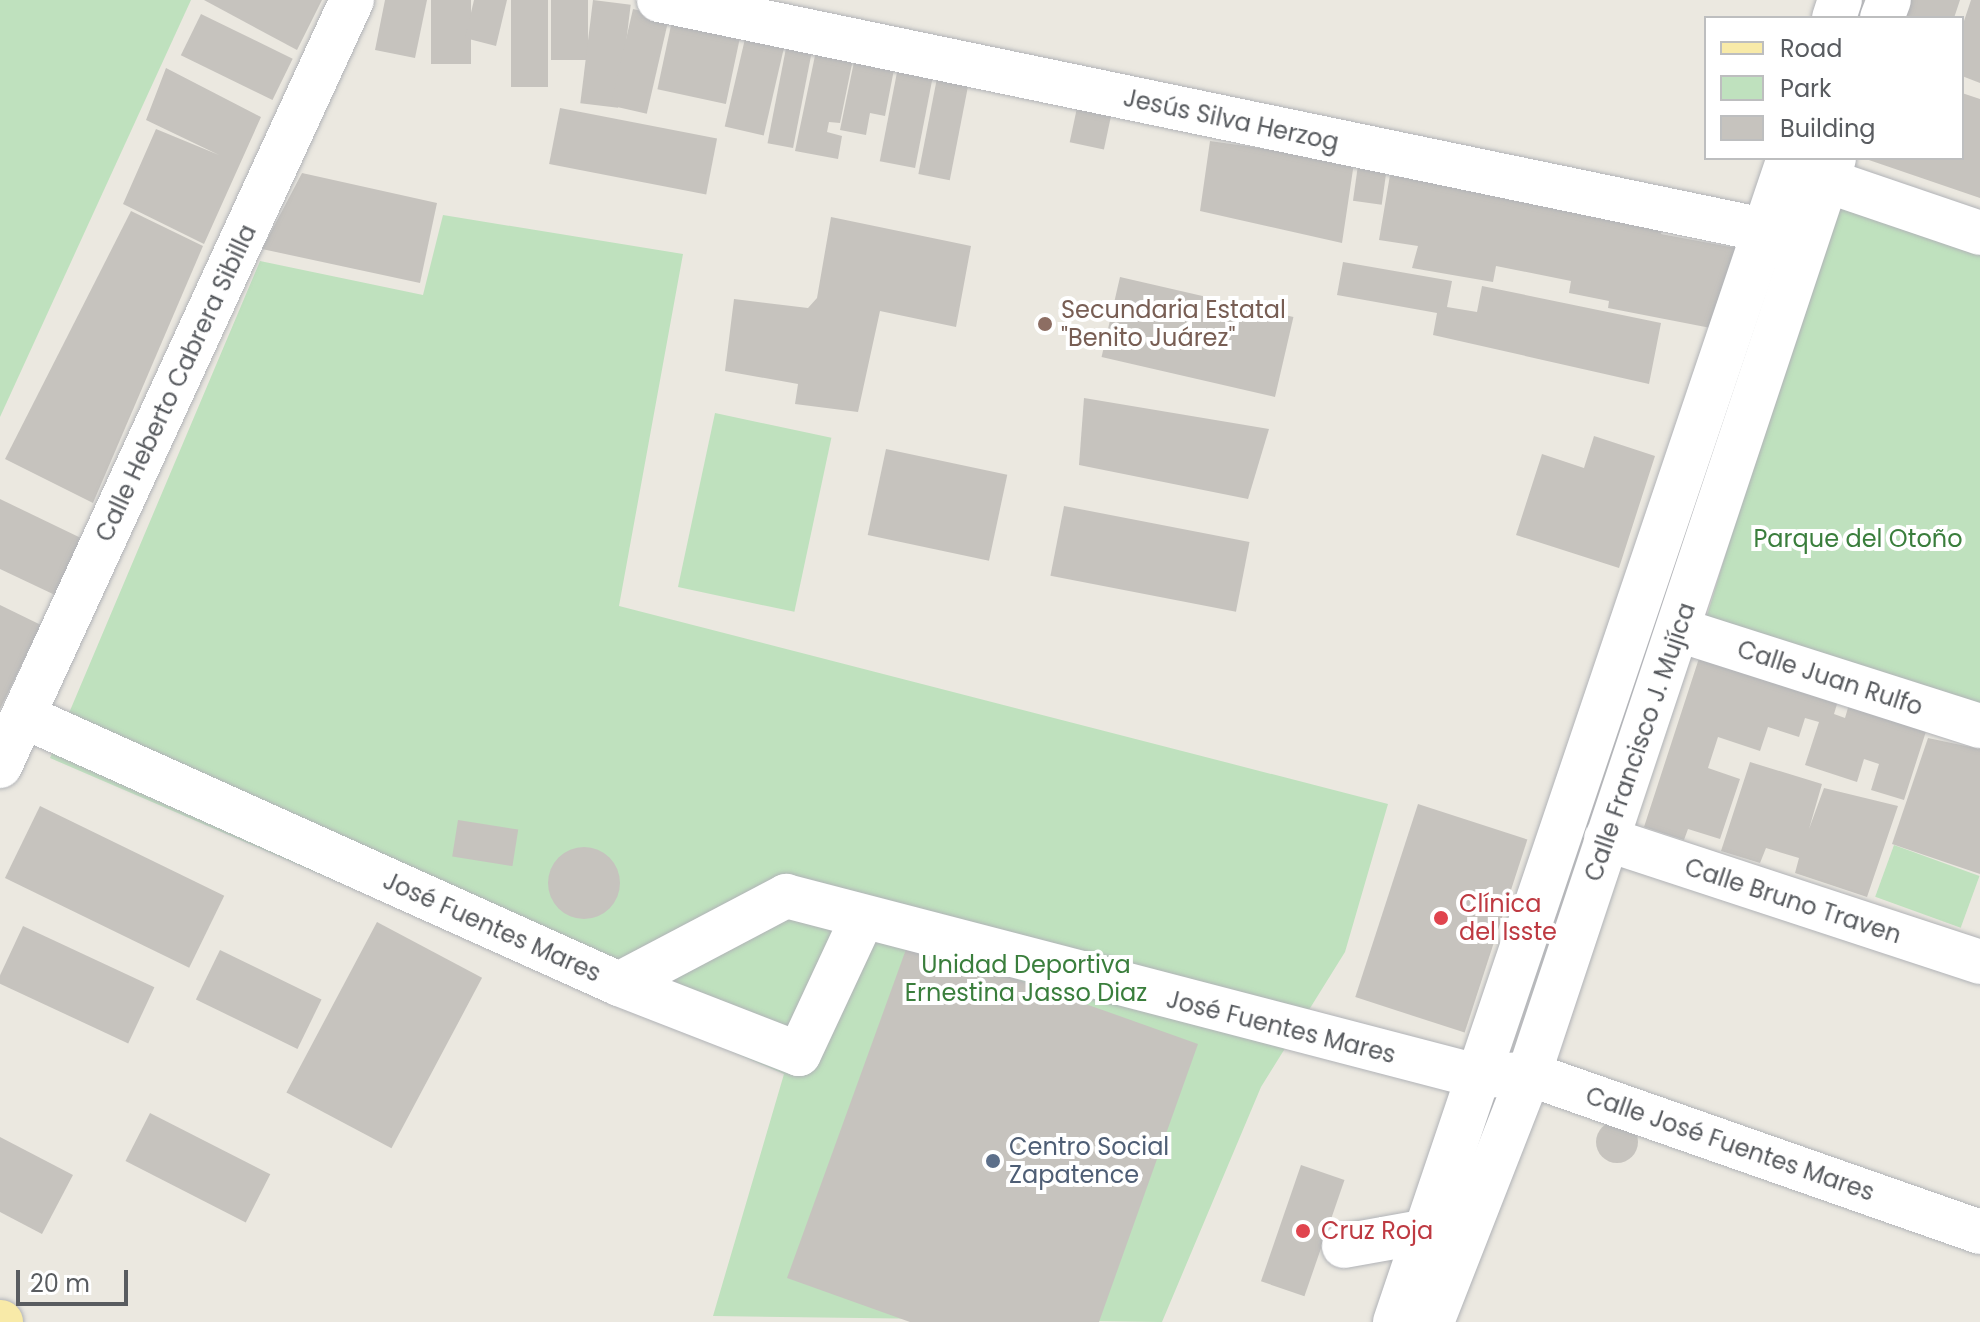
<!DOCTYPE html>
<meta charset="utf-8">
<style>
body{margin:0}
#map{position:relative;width:1980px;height:1322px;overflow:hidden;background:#ebe8e0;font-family:Poppins,sans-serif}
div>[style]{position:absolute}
.green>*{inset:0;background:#bfe1be;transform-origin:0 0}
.building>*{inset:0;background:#c6c3be;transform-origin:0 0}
.round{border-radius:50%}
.roads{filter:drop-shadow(0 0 2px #b1b3b7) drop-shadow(0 0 2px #b1b3b7)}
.minor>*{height:44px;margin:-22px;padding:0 22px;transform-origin:22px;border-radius:22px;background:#fff}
.major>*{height:44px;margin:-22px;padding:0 22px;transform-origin:22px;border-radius:22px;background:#f8eaa8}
.dots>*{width:22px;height:22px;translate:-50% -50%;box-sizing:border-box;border:4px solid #fff;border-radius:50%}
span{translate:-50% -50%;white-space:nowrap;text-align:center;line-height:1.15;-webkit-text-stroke:8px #fff;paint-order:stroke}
.street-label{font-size:24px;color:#595c60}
.education-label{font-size:24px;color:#785e54}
.left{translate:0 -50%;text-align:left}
.park-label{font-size:24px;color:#3a7e3c}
.health-label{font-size:24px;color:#be3a42}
.service-label{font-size:24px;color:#4e5e75}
.legend{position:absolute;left:1704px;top:16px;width:260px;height:144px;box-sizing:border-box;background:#fff;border:2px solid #bdbebf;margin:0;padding:10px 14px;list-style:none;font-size:24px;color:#595c60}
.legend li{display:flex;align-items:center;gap:16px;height:40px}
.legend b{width:40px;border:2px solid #bdbebf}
.scale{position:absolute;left:16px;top:1270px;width:112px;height:36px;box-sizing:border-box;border:4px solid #595c60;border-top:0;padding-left:10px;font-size:24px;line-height:28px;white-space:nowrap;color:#595c60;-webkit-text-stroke:6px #fff;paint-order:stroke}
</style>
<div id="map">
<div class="green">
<div style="clip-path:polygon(0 0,191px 0,0 417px)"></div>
<div style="clip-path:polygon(1836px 192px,1980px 241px,1980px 707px,1706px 619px)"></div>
<div style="clip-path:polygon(443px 215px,683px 254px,619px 606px,1388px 804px,1345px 952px,1261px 1087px,1162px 1322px,713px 1316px,784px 1074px,50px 758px,260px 261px,423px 295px)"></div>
<div style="left:715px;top:413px;width:119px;height:178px;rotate:12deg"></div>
<div style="left:1894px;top:845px;width:91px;height:55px;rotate:20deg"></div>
</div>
<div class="building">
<div style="clip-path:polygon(204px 0,322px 0,297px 50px)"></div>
<div style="clip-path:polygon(385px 0,427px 0,415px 58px,375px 50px)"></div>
<div style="left:431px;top:0;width:40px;height:64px"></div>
<div style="clip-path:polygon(474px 0,507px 0,496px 46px,465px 38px)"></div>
<div style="left:511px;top:0;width:37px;height:87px"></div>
<div style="left:551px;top:0;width:37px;height:60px"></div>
<div style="left:593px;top:0;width:38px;height:104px;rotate:7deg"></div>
<div style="clip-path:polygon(1910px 0,1960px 0,1954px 18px,1904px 18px)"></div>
<div style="clip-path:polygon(1971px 0,1980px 0,1980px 83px,1962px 76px,1962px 27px)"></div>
<div style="left:633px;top:9px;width:37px;height:99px;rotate:13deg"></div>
<div style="left:201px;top:14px;width:102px;height:46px;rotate:26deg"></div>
<div style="left:673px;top:16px;width:70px;height:75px;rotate:12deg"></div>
<div style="left:747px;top:30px;width:40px;height:99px;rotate:13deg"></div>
<div style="left:787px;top:43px;width:26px;height:102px;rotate:11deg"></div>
<div style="clip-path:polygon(817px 46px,854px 54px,840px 123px,829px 122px,827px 132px,842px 136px,838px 159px,795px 151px)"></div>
<div style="clip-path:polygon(856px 52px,896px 59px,885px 116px,870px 113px,866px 135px,840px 130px)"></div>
<div style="left:899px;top:62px;width:36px;height:101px;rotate:11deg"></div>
<div style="clip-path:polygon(166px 68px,261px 117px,204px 244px,123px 204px,156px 129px,219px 155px,146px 120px)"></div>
<div style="left:938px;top:73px;width:32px;height:103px;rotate:11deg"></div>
<div style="clip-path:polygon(1962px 93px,1980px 99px,1980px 198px,1863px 158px,1962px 158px)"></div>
<div style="left:1078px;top:103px;width:35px;height:40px;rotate:12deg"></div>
<div style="left:560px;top:108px;width:160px;height:57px;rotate:11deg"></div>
<div style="clip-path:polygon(1210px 141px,1273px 150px,1274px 142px,1355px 156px,1342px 243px,1200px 211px)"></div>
<div style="left:1358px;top:165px;width:29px;height:36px;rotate:8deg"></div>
<div style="clip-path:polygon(302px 173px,437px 203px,420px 283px,262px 249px)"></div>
<div style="clip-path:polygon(1390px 175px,1663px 220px,1661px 234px,1736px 248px,1721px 330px,1608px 308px,1609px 301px,1569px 293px,1571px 281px,1496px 266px,1493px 282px,1412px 268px,1418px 246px,1379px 240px)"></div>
<div style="clip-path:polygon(131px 211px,203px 246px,93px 503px,5px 459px)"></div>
<div style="clip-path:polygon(831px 217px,971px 246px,956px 327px,880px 311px,858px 412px,795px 404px,798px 384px,725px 371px,734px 299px,808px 308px,817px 298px)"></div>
<div style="clip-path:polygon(1343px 262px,1452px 281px,1447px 307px,1477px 312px,1482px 286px,1661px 323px,1649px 384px,1433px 335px,1437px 313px,1337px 295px)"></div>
<div style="left:1120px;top:277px;width:178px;height:82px;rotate:13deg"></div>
<div style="clip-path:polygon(1084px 398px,1269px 429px,1248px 499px,1079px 465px)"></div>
<div style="clip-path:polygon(1594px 436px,1655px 456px,1619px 568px,1516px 535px,1542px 454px,1584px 468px)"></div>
<div style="left:886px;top:449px;width:124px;height:88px;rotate:12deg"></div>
<div style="clip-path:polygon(0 499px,83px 539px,55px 595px,0 569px)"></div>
<div style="left:1064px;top:506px;width:189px;height:71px;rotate:11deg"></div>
<div style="clip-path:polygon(0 605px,41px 625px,0 709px)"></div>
<div style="clip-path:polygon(1703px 646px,1841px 691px,1834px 714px,1845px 718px,1852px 694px,1930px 719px,1904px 800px,1871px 790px,1879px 764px,1864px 759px,1857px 782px,1805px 765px,1819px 722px,1805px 718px,1799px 737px,1768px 727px,1760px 751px,1718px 737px,1708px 768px,1740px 779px,1720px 839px,1688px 829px,1684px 840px,1644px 827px)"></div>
<div style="clip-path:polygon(1928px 738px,1980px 749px,1980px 874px,1892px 844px)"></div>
<div style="clip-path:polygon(1750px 762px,1822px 784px,1809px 829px,1824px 788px,1898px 806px,1867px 897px,1795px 873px,1799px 858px,1766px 848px,1760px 863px,1721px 851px)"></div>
<div style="left:1418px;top:804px;width:115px;height:203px;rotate:18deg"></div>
<div style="left:40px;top:806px;width:205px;height:80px;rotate:26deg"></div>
<div style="left:458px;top:820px;width:61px;height:37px;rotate:9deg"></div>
<div class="round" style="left:548px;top:847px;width:72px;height:72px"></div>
<div style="left:377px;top:922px;width:119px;height:193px;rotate:28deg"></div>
<div style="left:23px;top:926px;width:145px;height:62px;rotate:25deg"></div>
<div style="clip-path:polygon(909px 941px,1198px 1044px,1099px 1322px,910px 1322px,787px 1278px)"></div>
<div style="left:220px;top:950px;width:113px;height:55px;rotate:26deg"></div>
<div style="left:150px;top:1113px;width:135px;height:54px;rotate:27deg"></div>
<div class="round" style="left:1596px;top:1121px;width:42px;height:42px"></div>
<div style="clip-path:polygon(0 1137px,73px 1175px,42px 1234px,0 1212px)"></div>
<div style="left:1301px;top:1165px;width:46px;height:123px;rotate:19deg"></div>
</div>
<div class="roads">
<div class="minor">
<div style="left:659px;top:0;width:1158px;rotate:11.76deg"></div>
<div style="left:1834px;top:18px;width:19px;rotate:-72deg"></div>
<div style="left:1882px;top:18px;width:19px;rotate:-69deg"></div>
<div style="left:1801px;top:172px;width:189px;rotate:18.8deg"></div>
<div style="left:1679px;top:630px;width:316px;rotate:17.7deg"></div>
<div style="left:23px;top:716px;width:653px;rotate:24.21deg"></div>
<div style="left:619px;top:984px;width:189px;rotate:-27.8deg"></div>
<div style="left:786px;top:896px;width:714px;rotate:14.6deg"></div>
<div style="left:1477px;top:1076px;width:52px;rotate:-2.2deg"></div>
<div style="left:1529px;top:1074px;width:478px;rotate:19.3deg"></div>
<div style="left:0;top:766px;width:843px;rotate:-65.32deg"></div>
<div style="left:1606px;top:839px;width:394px;rotate:18.2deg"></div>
<div style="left:619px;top:984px;width:193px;rotate:21.3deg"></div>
<div style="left:799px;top:1054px;width:151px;rotate:-65deg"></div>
<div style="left:1344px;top:1246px;width:84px;rotate:-10.2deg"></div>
<div style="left:1395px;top:1322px;width:1229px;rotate:-71.3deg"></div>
<div style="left:1432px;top:1322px;width:266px;rotate:-68.6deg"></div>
<div style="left:1529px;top:1074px;width:965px;rotate:-71.58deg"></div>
</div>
<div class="major">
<div style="left:0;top:1322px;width:1px"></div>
</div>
</div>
<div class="dots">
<div style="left:1045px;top:324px;background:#8d6e63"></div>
<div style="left:1441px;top:918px;background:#e0444e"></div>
<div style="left:993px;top:1161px;background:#5c6f8a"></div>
<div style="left:1303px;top:1231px;background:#e0444e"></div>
</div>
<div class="street-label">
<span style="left:1231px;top:120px;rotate:12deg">Jesús Silva Herzog</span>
<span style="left:176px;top:383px;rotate:-65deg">Calle Heberto Cabrera Sibilla</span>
<span style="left:1830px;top:678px;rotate:18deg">Calle Juan Rulfo</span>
<span style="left:1640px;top:742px;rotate:-71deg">Calle Francisco J. Mujíca</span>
<span style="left:1793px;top:901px;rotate:18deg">Calle Bruno Traven</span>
<span style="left:492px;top:927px;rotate:24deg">José Fuentes Mares</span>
<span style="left:1281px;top:1027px;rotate:14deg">José Fuentes Mares</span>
<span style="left:1730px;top:1144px;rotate:19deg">Calle José Fuentes Mares</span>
</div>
<div class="education-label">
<span class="left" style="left:1061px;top:324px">Secundaria Estatal<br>"Benito Juárez"</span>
</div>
<div class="park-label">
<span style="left:1858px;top:539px">Parque del Otoño</span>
<span style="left:1026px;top:979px">Unidad Deportiva<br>Ernestina Jasso Diaz</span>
</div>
<div class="health-label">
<span class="left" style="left:1459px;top:918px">Clínica<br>del Isste</span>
<span class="left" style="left:1321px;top:1231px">Cruz Roja</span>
</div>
<div class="service-label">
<span class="left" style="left:1009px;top:1161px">Centro Social<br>Zapatence</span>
</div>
<ul class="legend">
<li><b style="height:10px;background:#f8eaa8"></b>Road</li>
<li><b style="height:22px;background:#bfe1be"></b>Park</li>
<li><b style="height:22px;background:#c6c3be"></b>Building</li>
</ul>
<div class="scale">20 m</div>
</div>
